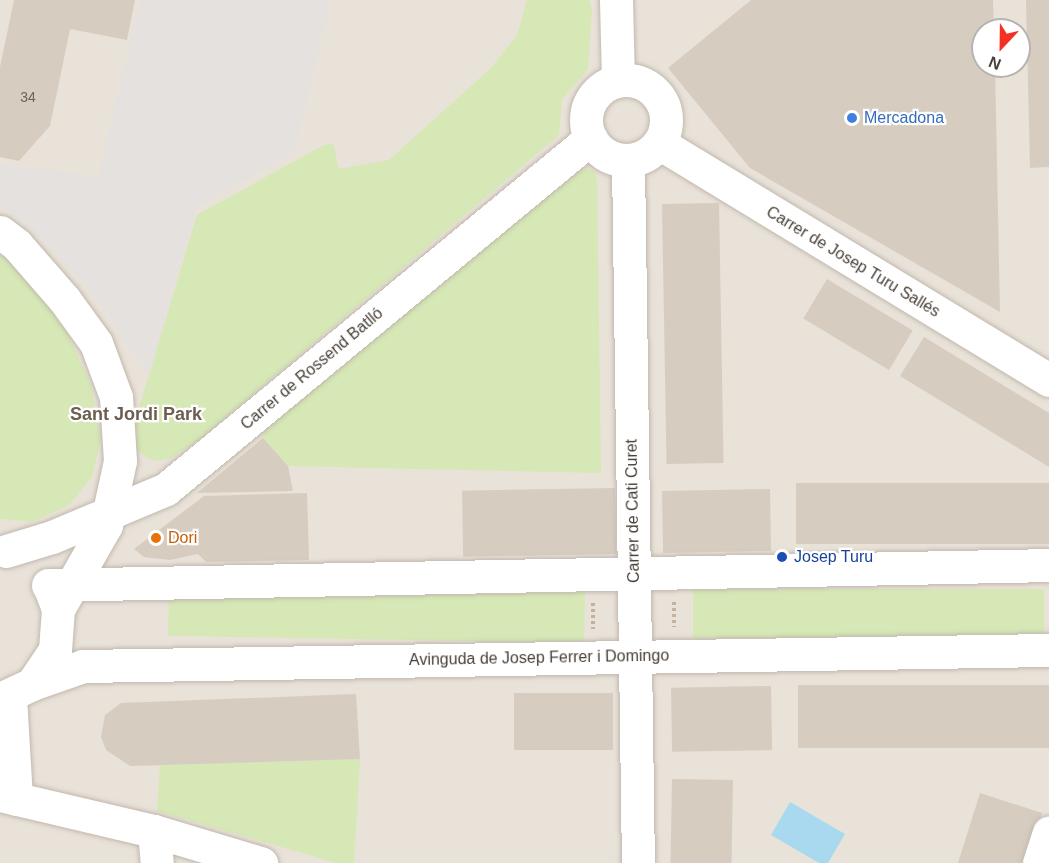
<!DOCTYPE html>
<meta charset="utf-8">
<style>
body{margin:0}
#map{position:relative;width:1049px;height:863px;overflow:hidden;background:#f5f1eb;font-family:Arial,sans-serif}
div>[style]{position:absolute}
.residential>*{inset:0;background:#e9e2d9}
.green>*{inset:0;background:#d5e8b5;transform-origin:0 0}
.parking>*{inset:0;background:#e4e1df}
.water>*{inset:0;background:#a9d9ef}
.building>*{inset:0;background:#d7ccc0;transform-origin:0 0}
.path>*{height:4px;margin-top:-2px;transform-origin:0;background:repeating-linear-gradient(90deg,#c2b29f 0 3px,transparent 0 6px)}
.roads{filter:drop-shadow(0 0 2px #c1b8ad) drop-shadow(0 0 2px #c1b8ad)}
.minor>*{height:33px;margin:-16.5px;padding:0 16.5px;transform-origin:16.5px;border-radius:16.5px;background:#fff}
.minor>.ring{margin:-16.5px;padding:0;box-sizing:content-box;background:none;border:33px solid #fff;border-radius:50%}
.dots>*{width:16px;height:16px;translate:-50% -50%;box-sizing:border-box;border:3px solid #fff;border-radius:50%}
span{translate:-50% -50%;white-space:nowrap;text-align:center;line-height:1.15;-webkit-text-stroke:4.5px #fff;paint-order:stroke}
.number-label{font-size:14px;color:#6c645b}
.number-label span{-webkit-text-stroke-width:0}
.shop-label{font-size:16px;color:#366cbe}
.left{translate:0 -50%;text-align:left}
.street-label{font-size:16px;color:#494139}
.food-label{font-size:16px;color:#c56008}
.transit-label{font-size:16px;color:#164399}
.neighbourhood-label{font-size:18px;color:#6c5e50;font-weight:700}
.north{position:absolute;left:971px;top:18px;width:60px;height:60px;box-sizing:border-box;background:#fff;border:2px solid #b6b3b0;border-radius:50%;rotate:202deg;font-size:16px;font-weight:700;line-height:24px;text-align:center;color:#494139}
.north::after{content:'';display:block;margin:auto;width:21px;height:27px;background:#f52f22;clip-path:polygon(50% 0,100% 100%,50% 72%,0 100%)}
</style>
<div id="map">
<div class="residential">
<div style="clip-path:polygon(evenodd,0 0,1049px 0,1049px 863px,0 863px,0 519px,32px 522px,26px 275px,0 254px,0 0,983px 30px,1019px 30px,1019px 66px,983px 66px,983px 30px)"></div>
</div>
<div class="green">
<div style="clip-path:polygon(527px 0,589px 0,592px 9px,588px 69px,562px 100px,559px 135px,199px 440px,171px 458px,156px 461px,147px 458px,136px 449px,136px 418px,197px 215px,322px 146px,333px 143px,339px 169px,389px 160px,490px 69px,517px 35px)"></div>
<div style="clip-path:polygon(588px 169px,595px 171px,597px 183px,601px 473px,288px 466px,263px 438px,265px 425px,576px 170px)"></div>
<div style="clip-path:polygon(0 254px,26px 275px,61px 319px,91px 385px,101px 438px,92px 477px,69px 505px,32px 522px,0 519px)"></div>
<div style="left:693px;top:589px;width:351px;height:49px"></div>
<div style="left:585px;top:591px;width:52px;height:416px;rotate:91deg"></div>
<div style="clip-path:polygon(360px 759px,354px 863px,337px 863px,157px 811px,160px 765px)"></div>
</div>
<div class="parking">
<div style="clip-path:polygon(140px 0,331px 0,294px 152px,197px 207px,149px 376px,90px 289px,34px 231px,0 205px,0 164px,98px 176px)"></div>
</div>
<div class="water">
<div style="clip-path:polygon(790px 802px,845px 834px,828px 863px,819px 863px,771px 835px)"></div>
</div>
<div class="building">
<div style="clip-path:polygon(14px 0,135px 0,127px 40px,70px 29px,50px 126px,19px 161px,0 157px,0 67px)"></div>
<div style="clip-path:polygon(751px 0,993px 0,994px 30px,983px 30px,983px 66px,995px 66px,1000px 312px,750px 168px,668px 68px)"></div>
<div style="clip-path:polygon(1026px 0,1049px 0,1049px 167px,1030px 168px)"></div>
<div style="left:719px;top:203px;width:260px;height:57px;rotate:89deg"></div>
<div style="left:827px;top:279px;width:100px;height:46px;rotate:31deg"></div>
<div style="clip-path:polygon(924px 337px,1049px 413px,1049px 467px,900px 376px)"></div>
<div style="clip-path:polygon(263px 438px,288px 466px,293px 491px,197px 493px)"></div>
<div style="left:1049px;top:483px;width:61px;height:253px;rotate:90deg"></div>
<div style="left:615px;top:488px;width:66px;height:153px;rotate:89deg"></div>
<div style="left:770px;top:489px;width:62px;height:108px;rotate:89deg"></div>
<div style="clip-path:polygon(307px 493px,309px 560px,206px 562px,198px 554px,170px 560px,144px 557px,134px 549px,204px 496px)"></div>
<div style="left:1049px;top:685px;width:63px;height:251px;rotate:90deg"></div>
<div style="left:771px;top:686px;width:64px;height:100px;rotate:89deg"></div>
<div style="left:514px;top:693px;width:99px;height:57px"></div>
<div style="clip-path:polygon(356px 694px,360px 759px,130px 766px,106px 750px,101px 737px,105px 715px,121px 703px)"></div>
<div style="left:672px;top:779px;width:61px;height:84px;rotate:1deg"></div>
<div style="clip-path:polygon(980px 793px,1042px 813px,1026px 863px,958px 863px)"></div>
</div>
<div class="path">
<div style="left:674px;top:602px;width:25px;rotate:90deg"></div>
<div style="left:593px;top:603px;width:26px;rotate:90deg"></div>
</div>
<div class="roads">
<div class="minor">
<div style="left:616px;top:0;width:80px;rotate:88.6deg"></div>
<div class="ring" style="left:586px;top:80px;width:47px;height:47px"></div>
<div style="left:659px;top:143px;width:456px;rotate:31.3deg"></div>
<div style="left:628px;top:160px;width:703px;rotate:89.19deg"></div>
<div style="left:0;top:232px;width:21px;rotate:37deg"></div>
<div style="left:17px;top:245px;width:72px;rotate:49deg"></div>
<div style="left:64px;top:299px;width:54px;rotate:54deg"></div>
<div style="left:96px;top:343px;width:58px;rotate:69.7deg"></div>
<div style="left:116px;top:397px;width:64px;rotate:86.4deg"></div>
<div style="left:120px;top:461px;width:66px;rotate:102.3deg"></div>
<div style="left:106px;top:525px;width:97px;rotate:119.7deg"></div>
<div style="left:6px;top:551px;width:48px;rotate:-16.9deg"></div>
<div style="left:52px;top:537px;width:124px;rotate:-22.8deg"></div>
<div style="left:166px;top:489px;width:551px;rotate:-39.55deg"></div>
<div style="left:48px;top:585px;width:1001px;rotate:-1.14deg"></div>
<div style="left:32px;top:684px;width:54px;rotate:-19.4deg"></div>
<div style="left:83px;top:666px;width:966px;rotate:-0.95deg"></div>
<div style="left:10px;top:697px;width:102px;rotate:86.6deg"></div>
<div style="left:0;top:699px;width:35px;rotate:-25deg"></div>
<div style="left:32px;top:684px;width:41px;rotate:-55.9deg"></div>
<div style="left:55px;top:650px;width:41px;rotate:-85.8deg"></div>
<div style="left:58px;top:609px;width:22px;rotate:-111deg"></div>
<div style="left:0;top:795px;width:158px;rotate:13.2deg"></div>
<div style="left:154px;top:831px;width:112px;rotate:16.7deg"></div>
<div style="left:154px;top:831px;width:32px;rotate:85deg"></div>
<div style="left:1039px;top:863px;width:32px;rotate:-72deg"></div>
</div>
</div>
<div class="dots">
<div style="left:852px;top:118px;background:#3f7fe0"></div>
<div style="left:156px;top:538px;background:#e8710a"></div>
<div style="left:782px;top:557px;background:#1a4fb4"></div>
</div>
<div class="number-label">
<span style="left:28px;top:97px">34</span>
</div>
<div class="shop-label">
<span class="left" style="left:864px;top:118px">Mercadona</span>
</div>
<div class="street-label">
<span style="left:853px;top:262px;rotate:31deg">Carrer de Josep Turu Sallés</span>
<span style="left:312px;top:369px;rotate:-40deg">Carrer de Rossend Batlló</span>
<span style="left:633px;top:511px;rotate:-91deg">Carrer de Cati Curet</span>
<span style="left:539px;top:658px;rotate:-1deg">Avinguda de Josep Ferrer i Domingo</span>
</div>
<div class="food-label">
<span class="left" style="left:168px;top:538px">Dori</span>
</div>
<div class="transit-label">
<span class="left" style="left:794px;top:557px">Josep Turu</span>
</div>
<div class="neighbourhood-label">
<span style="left:136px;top:414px">Sant Jordi Park</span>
</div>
<div class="north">N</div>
</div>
